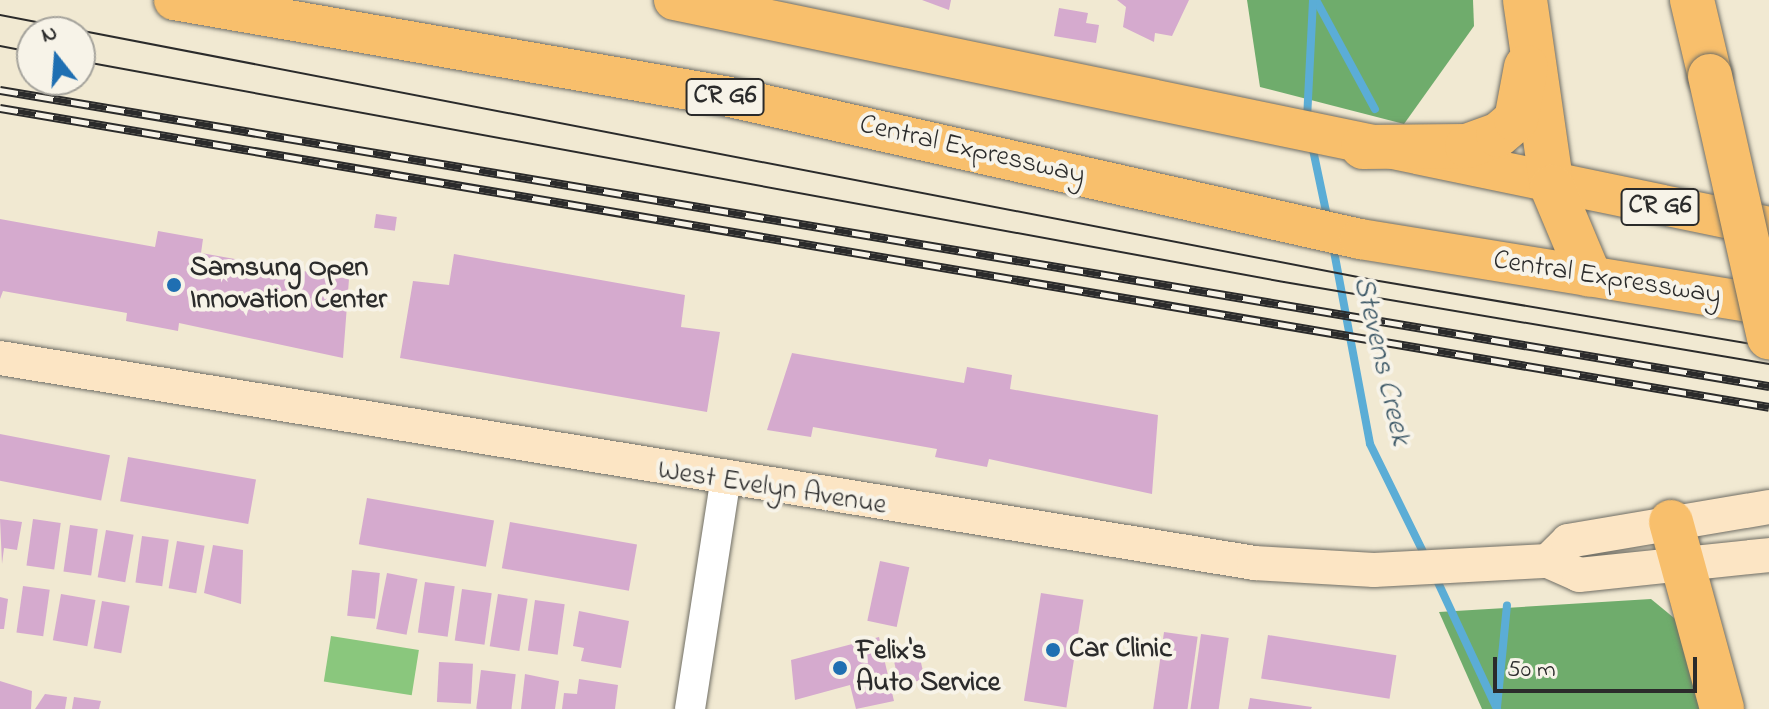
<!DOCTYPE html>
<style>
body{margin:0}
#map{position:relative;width:1769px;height:709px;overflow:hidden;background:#f1e9d2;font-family:"Indie Flower",sans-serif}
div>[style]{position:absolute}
.green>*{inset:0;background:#8ac77d;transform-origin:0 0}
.forest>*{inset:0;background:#6fac6c}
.stream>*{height:8px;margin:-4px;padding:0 4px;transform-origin:4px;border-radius:4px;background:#5badd6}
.building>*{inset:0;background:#d5aace;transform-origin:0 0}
.roads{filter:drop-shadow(0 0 2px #706e65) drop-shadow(0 0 2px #706e65)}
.tertiary>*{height:30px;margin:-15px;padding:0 15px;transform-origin:15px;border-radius:15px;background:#fff}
.secondary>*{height:34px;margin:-17px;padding:0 17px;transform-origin:17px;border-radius:17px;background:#fce5c4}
.trunk>*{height:40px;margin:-20px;padding:0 20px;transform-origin:20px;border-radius:20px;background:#f8bf6c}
.motorway>*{height:44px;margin:-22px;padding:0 22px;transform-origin:22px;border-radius:22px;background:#f8bf6c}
.tram>*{height:2px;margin:-1px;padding:0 1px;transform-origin:1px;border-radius:1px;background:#2b2b2b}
.rail>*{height:9px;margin-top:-4.5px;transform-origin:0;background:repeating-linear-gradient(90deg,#f7f3e8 0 18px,#2b2b2b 0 36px);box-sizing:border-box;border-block:2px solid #2b2b2b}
.bridges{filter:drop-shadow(0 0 2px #706e65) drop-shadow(0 0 2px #706e65)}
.motorway-bridge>*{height:44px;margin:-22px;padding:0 22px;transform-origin:22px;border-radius:22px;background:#f8bf6c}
.dots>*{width:22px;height:22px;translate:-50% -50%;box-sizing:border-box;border:4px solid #f7f3e8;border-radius:50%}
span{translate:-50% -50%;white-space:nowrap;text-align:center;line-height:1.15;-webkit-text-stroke:8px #f7f3e8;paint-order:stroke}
.shield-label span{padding:2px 6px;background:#f7f3e8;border:2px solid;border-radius:6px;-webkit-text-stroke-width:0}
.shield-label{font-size:26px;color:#2b2b2b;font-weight:700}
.street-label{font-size:28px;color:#2b2b2b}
.poi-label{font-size:28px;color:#2b2b2b;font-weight:700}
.left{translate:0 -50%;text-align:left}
.water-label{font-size:30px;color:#3c5867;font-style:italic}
.north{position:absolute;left:16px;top:16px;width:80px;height:80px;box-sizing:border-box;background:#f7f3e8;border:2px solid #a5a39c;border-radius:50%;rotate:343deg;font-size:22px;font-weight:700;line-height:32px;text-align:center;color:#2b2b2b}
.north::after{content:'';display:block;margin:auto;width:28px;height:36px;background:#1f6fb2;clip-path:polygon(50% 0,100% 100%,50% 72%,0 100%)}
.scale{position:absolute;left:1493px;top:657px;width:204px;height:36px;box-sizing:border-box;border:4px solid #2b2b2b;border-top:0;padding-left:10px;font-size:24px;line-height:28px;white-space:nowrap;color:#2b2b2b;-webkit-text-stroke:6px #f7f3e8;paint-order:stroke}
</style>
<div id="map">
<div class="green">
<div style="left:331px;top:636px;width:89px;height:46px;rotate:9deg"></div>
</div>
<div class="forest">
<div style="clip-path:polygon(1247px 0,1473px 0,1474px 26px,1404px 124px,1260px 87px)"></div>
<div style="clip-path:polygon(1651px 599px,1685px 627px,1709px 709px,1482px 709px,1439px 612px)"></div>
</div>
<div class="stream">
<div style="left:1316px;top:0;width:124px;rotate:61.6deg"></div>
<div style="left:1307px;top:119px;width:119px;rotate:-87.1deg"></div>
<div style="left:1312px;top:145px;width:78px;rotate:78.1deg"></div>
<div style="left:1333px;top:246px;width:201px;rotate:79.4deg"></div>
<div style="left:1370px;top:444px;width:129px;rotate:63.8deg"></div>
<div style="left:1435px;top:576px;width:147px;rotate:65deg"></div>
<div style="left:1497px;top:707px;width:102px;rotate:-84.4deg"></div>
</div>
<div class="building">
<div style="clip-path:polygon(922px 0,951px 0,949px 10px)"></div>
<div style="clip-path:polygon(1117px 0,1189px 0,1172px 36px,1155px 33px,1154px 42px,1123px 27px,1126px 7px)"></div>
<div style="clip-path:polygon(1059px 8px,1088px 13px,1086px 23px,1099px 25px,1096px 43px,1054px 36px)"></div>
<div style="left:376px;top:214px;width:21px;height:14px;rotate:8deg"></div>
<div style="clip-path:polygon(0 219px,155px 247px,158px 231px,203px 239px,201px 253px,349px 279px,343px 358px,179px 323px,178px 331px,126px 321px,127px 313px,3px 291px,0 299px)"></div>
<div style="clip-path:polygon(454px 254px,685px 295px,681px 327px,720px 332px,707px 412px,400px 358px,413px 281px,449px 285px)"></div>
<div style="clip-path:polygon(792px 353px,964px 383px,967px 367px,1012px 375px,1010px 389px,1158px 415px,1152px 494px,989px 459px,987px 467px,935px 457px,937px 449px,813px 427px,811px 437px,767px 430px)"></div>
<div style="left:0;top:434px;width:112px;height:46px;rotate:11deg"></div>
<div style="left:128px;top:457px;width:130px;height:45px;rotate:10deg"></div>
<div style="left:367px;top:498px;width:129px;height:47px;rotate:10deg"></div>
<div style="clip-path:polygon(0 519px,22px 522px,17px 550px,4px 548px,2px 564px)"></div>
<div style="left:33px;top:519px;width:28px;height:47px;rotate:8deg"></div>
<div style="left:510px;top:522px;width:129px;height:47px;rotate:10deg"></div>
<div style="left:70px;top:525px;width:28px;height:47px;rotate:8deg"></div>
<div style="left:106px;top:530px;width:28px;height:48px;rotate:10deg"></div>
<div style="left:142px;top:536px;width:27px;height:47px;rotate:8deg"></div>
<div style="left:177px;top:541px;width:28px;height:48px;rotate:10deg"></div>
<div style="clip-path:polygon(213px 545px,243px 550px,241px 604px,204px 593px)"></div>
<div style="left:880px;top:561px;width:30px;height:61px;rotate:12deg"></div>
<div style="left:352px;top:570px;width:28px;height:46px;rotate:6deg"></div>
<div style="left:387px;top:573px;width:31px;height:57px;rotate:11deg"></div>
<div style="left:425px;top:582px;width:30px;height:51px;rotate:8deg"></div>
<div style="left:23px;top:586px;width:27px;height:47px;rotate:8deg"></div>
<div style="left:462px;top:589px;width:30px;height:52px;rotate:8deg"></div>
<div style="left:1041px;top:593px;width:43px;height:109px;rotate:9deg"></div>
<div style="left:61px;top:594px;width:35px;height:47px;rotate:10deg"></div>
<div style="left:498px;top:594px;width:30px;height:53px;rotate:9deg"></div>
<div style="clip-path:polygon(0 597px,8px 599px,4px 629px,0 629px)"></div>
<div style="left:535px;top:600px;width:30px;height:51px;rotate:8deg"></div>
<div style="left:102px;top:601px;width:28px;height:48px;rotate:10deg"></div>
<div style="clip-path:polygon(579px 611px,629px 621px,621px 668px,581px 661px,584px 648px,573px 646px)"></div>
<div style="left:1164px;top:632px;width:34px;height:78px;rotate:8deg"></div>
<div style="left:1201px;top:634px;width:28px;height:76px;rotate:8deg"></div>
<div style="left:1268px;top:635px;width:130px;height:44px;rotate:9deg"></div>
<div style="clip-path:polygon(879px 637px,894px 701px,856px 709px,850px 685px,795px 700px,791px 660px)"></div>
<div style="left:919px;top:654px;width:26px;height:26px;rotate:77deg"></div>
<div style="left:439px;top:662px;width:34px;height:40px;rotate:3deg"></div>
<div style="left:481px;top:670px;width:35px;height:39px;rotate:7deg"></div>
<div style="clip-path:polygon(525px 674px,559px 681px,555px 709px,521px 709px)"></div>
<div style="clip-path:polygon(579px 679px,618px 685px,615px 709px,562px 709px,564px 693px,577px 694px)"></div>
<div style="clip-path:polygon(0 681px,32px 691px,31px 709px,0 709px)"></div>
<div style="clip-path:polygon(45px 694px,67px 697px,65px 709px,35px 709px)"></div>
<div style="clip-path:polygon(74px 697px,101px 701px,99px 709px,72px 709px)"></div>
<div style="clip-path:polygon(1250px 698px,1312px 707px,1311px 709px,1248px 709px)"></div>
</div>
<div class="roads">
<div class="tertiary">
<div style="left:690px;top:709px;width:230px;rotate:-81.2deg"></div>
</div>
<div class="secondary">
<div style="left:0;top:358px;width:1271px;rotate:9.28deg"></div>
<div style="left:1254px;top:563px;width:120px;rotate:3.3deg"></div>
<div style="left:1374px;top:570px;width:174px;rotate:-3deg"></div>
<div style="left:1548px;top:561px;width:34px;rotate:24deg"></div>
<div style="left:1579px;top:575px;width:191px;rotate:-6deg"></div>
<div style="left:1548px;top:561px;width:28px;rotate:-45deg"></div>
<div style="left:1568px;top:541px;width:204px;rotate:-9.6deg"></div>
</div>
<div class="trunk">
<div style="left:174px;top:0;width:564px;rotate:9.9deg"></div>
<div style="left:730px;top:97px;width:646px;rotate:12.7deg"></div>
<div style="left:1360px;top:239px;width:414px;rotate:9.2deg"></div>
<div style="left:674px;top:0;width:1118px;rotate:11.71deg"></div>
</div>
<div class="motorway">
<div style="left:1525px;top:0;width:189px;rotate:81.8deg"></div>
<div style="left:1552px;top:187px;width:95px;rotate:67.2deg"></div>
<div style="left:1692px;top:0;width:78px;rotate:76.7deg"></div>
<div style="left:1363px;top:147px;width:104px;rotate:-0.6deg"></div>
<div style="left:1467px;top:146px;width:33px;rotate:-20deg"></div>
<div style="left:1498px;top:135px;width:23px;rotate:-40deg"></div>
<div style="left:1516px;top:120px;width:54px;rotate:-79.3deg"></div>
<div style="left:1671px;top:522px;width:194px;rotate:74.7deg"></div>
</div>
</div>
<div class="tram">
<div style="left:0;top:15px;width:1404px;rotate:10.92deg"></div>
<div style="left:1379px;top:281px;width:396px;rotate:9.6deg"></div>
<div style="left:0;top:46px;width:33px;rotate:11deg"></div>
<div style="left:80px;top:61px;width:1224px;rotate:10.4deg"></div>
<div style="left:1284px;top:282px;width:492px;rotate:9.6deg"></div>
</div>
<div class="rail">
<div style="left:0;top:90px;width:1794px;rotate:9.5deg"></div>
<div style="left:0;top:108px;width:1794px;rotate:9.59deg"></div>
</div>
<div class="bridges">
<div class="motorway-bridge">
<div style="left:1710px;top:76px;width:268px;rotate:77.3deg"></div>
</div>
</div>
<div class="dots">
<div style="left:174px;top:285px;background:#1f6fb2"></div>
<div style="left:1053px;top:650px;background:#1f6fb2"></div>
<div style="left:840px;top:668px;background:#1f6fb2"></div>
</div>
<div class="shield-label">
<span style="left:725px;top:97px">CR G6</span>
<span style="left:1660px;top:207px">CR G6</span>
</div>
<div class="street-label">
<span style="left:972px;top:151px;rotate:13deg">Central Expressway</span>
<span style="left:1607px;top:279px;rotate:9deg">Central Expressway</span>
<span style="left:772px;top:489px;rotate:9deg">West Evelyn Avenue</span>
</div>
<div class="poi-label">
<span class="left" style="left:190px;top:285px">Samsung Open<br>Innovation Center</span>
<span class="left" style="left:1069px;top:650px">Car Clinic</span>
<span class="left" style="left:856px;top:668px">Felix's<br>Auto Service</span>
</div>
<div class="water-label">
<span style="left:1381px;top:361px;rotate:77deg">Stevens Creek</span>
</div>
<div class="north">N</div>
<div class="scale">50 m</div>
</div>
